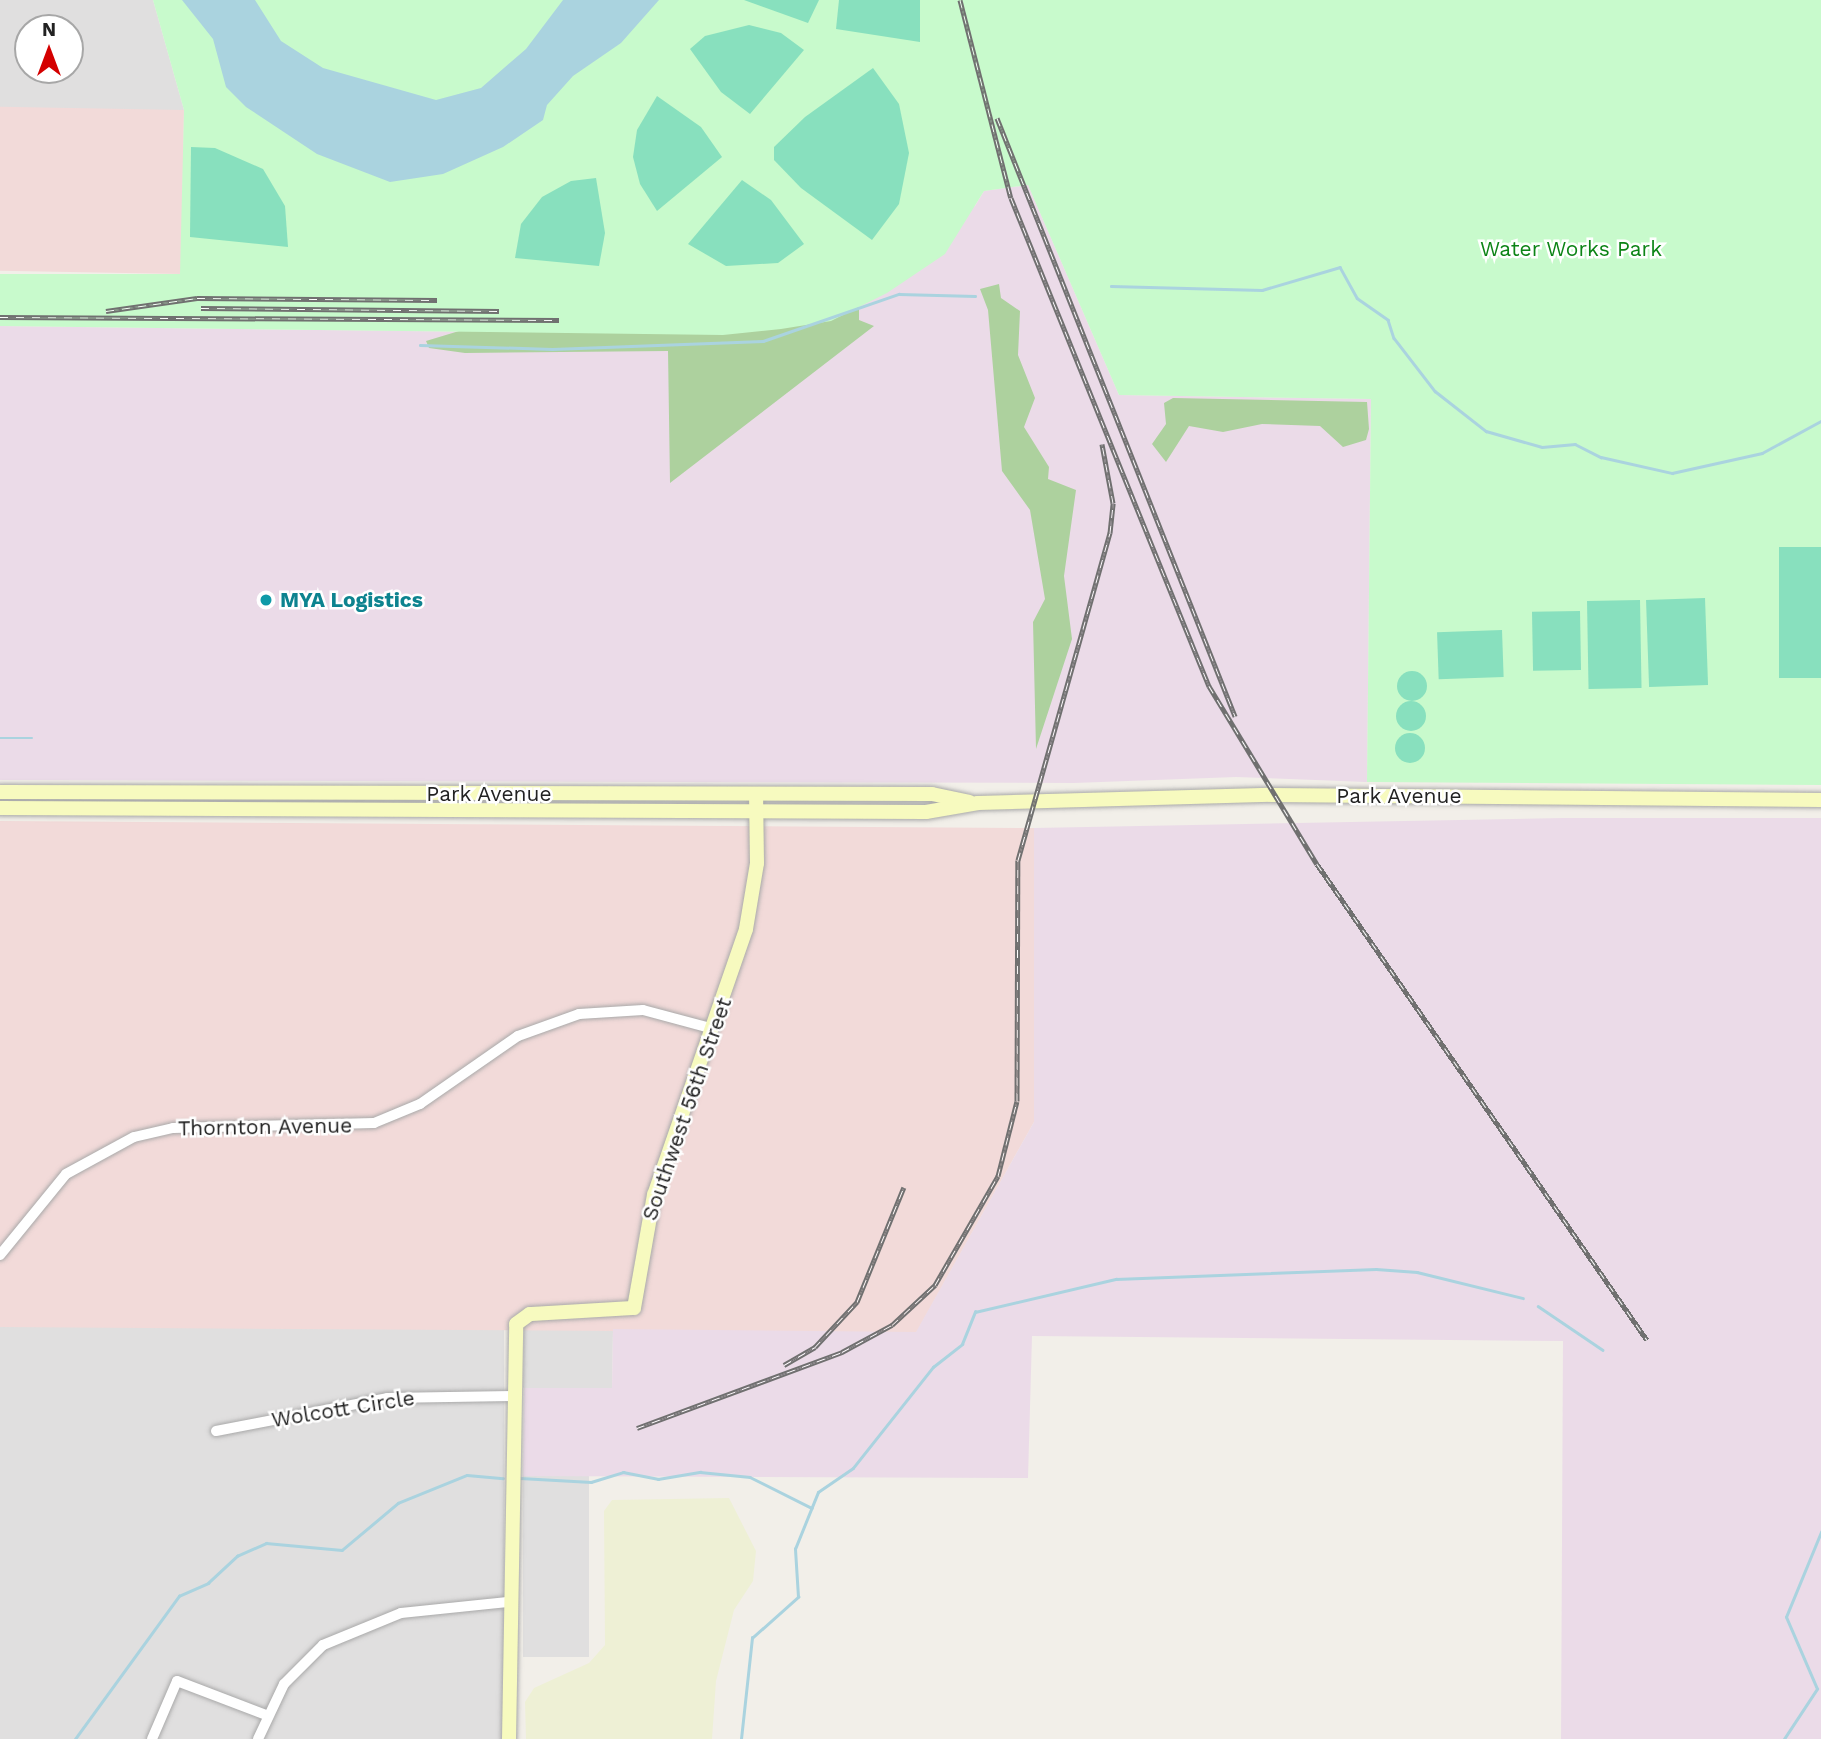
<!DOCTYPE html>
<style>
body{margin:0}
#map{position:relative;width:1821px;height:1739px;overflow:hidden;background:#f2efe9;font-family:"Work Sans",sans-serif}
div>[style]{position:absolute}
.residential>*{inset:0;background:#e0dfdf;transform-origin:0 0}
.commercial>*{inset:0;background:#f2dad9;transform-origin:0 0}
.industrial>*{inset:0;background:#ebdbe8}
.farmland>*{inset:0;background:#eef0d5}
.forest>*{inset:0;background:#add19e}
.park>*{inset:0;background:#c8facc}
.pitch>*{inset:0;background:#88e0be;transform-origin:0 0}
.round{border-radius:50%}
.water>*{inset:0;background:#aad3df}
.stream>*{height:2.5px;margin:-1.25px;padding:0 1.25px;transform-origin:1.25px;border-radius:1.25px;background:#aad3df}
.roads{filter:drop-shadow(0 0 2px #a9a9a9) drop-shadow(0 0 2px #a9a9a9)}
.street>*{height:10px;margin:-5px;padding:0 5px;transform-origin:5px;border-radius:5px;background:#fff}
.secondary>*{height:14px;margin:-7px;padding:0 7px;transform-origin:7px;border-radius:7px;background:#f7fabf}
.rail>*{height:5px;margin-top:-2.5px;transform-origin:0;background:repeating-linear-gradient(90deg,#fff 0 8px,#707070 0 16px);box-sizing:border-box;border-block:2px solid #707070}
.dots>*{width:19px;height:19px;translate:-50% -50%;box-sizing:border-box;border:4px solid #fff;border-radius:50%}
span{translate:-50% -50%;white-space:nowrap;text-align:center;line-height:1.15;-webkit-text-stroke:5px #fff;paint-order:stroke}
.park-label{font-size:21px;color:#0c8416}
.culture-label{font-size:21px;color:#0d838f;font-weight:700}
.left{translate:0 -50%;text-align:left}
.street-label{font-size:21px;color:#222}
.north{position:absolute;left:14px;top:14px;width:70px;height:70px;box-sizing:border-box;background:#fff;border:2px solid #a7a7a7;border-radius:50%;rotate:0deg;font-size:19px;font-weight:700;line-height:28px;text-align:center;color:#222}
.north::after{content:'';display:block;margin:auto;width:24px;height:32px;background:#d40000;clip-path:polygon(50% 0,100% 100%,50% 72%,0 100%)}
</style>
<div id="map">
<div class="residential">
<div style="clip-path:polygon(evenodd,0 0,153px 0,184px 110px,0 126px,0 0,28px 28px,70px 28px,70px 70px,28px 70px,28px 28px)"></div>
<div style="left:0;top:1327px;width:504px;height:412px"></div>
<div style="left:524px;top:1328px;width:89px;height:60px;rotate:1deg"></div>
<div style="left:523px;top:1476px;width:66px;height:181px"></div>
</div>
<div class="commercial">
<div style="left:184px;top:110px;width:164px;height:185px;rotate:91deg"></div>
<div style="clip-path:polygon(0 821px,1034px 828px,1034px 1122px,916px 1333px,0 1327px)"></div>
</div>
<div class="industrial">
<div style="clip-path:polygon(1028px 185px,1119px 395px,1371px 399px,1367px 782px,1236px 777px,1074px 783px,0 780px,0 326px,723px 335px,975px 206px,984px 191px)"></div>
<div style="clip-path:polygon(1563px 818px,1821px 818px,1821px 1739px,1561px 1739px,1563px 1341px,1032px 1336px,1028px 1478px,523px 1476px,524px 1388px,612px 1388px,613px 1329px,916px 1332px,1034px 1122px,1034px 828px)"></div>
</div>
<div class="farmland">
<div style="clip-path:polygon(729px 1498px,756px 1551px,753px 1581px,734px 1610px,716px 1681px,712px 1739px,526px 1739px,525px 1702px,534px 1688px,589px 1663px,605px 1645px,604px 1511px,612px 1500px)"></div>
</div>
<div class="forest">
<div style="clip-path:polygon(999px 284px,1001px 298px,1020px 311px,1018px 355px,1035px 398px,1024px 427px,1049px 467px,1048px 479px,1076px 490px,1064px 576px,1072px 639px,1036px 749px,1033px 622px,1045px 599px,1030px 510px,1002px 471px,988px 310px,980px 289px)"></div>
<div style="clip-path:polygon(859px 304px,859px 320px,874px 326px,670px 483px,668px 351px,465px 353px,429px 348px,426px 341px,469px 328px)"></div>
<div style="clip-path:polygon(1173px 398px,1367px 402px,1369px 429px,1366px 440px,1343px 447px,1320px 426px,1262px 424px,1223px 432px,1189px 426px,1166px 462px,1152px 444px,1166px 424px,1164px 403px)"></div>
</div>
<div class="park">
<div style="clip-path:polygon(153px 0,1821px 0,1821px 785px,1367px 782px,1371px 399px,1119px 395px,1028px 185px,984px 191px,945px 254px,887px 293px,831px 321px,781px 329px,723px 335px,0 326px,0 274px,180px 274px,184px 110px)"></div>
</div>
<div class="pitch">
<div style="clip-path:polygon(744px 0,819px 0,808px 23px)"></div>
<div style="clip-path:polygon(839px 0,920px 0,920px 42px,836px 29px)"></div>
<div style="clip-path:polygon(749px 25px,781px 33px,804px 50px,750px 114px,721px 92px,690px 49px,705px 36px)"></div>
<div style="clip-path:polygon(873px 68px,899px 104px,909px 153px,899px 204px,872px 240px,801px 188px,774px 160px,774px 147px,805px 117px)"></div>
<div style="clip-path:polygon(657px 96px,701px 127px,722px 157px,657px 211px,640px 184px,633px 157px,637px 130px)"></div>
<div style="clip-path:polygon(191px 147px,215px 148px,263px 169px,285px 206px,288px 247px,190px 237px)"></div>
<div style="clip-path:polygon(596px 178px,605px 233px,599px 266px,515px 258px,521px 224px,542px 197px,571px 181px)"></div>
<div style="clip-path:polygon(742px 180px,771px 200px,804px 244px,778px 263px,726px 266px,688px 244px)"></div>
<div style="left:1779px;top:547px;width:42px;height:131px"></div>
<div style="left:1705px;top:598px;width:87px;height:59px;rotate:88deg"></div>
<div style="left:1640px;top:600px;width:88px;height:53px;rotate:89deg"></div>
<div style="left:1580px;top:611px;width:59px;height:48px;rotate:89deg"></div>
<div style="left:1502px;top:630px;width:47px;height:65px;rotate:88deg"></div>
<div class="round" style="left:1397px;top:671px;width:30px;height:30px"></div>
<div class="round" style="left:1396px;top:701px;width:30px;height:30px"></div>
<div class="round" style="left:1395px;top:733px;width:30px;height:30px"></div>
</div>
<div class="water">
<div style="clip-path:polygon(182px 0,255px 0,281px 41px,323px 68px,436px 100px,481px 88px,526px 49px,563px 0,659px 0,621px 43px,573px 76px,547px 105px,543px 120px,503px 147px,443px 174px,390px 182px,317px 154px,246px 107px,226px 87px,213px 39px)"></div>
</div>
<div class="stream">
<div style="left:1111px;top:286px;width:151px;rotate:1.5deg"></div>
<div style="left:1262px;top:290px;width:81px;rotate:-16.4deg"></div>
<div style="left:1340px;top:267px;width:35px;rotate:61deg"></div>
<div style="left:1357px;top:298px;width:38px;rotate:35deg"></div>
<div style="left:1388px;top:320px;width:19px;rotate:72deg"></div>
<div style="left:1394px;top:338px;width:67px;rotate:52.3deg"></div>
<div style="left:1435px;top:391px;width:65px;rotate:38.1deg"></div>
<div style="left:1486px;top:431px;width:58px;rotate:15.9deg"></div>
<div style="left:1542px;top:447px;width:33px;rotate:-5deg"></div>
<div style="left:1575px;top:444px;width:29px;rotate:27deg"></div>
<div style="left:1601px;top:457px;width:73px;rotate:12.7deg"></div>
<div style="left:1672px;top:473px;width:92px;rotate:-12.5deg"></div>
<div style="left:1762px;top:453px;width:67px;rotate:-28.5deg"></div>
<div style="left:420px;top:345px;width:132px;rotate:1.7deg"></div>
<div style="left:552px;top:349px;width:211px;rotate:-2.2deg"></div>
<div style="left:763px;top:341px;width:144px;rotate:-19.1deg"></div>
<div style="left:899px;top:294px;width:76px;rotate:1.5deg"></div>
<div style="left:0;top:738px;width:32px"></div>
<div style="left:1538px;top:1306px;width:78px;rotate:34.1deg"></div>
<div style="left:520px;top:1478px;width:71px;rotate:3.2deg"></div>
<div style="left:591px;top:1482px;width:34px;rotate:-17deg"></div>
<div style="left:623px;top:1472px;width:36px;rotate:11deg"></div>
<div style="left:658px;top:1479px;width:43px;rotate:-9.5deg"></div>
<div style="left:700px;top:1472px;width:50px;rotate:5.7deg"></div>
<div style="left:750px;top:1477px;width:69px;rotate:26.6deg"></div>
<div style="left:75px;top:1739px;width:177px;rotate:-54deg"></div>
<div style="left:179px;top:1596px;width:32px;rotate:-24deg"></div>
<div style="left:208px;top:1583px;width:40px;rotate:-43deg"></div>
<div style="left:237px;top:1556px;width:32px;rotate:-24deg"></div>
<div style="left:266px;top:1543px;width:76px;rotate:5.3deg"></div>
<div style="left:342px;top:1550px;width:73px;rotate:-40deg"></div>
<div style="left:398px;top:1503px;width:74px;rotate:-22.1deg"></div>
<div style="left:467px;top:1475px;width:36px;rotate:5deg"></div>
<div style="left:741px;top:1739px;width:102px;rotate:-83.8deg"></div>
<div style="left:752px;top:1638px;width:62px;rotate:-41.7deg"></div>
<div style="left:798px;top:1597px;width:48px;rotate:-93.6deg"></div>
<div style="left:795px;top:1549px;width:61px;rotate:-68deg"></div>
<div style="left:818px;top:1492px;width:42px;rotate:-34.4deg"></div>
<div style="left:853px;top:1468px;width:129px;rotate:-51.6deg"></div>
<div style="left:933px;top:1367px;width:37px;rotate:-38deg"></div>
<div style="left:962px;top:1344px;width:35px;rotate:-68deg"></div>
<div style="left:975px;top:1312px;width:145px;rotate:-13.2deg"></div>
<div style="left:1116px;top:1279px;width:260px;rotate:-2.2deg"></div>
<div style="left:1376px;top:1269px;width:41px;rotate:4.2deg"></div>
<div style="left:1417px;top:1272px;width:109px;rotate:13.8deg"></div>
<div style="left:1784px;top:1739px;width:60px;rotate:-56.6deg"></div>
<div style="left:1817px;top:1689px;width:78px;rotate:-113.3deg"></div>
<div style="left:1786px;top:1617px;width:92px;rotate:-67.6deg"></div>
</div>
<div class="roads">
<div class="street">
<div style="left:0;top:1255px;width:104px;rotate:-50.8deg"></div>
<div style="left:66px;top:1174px;width:77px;rotate:-28.6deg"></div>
<div style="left:134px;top:1137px;width:40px;rotate:-13deg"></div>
<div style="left:173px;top:1128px;width:201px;rotate:-1.4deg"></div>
<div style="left:374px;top:1123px;width:50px;rotate:-22.4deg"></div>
<div style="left:420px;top:1104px;width:119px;rotate:-34.8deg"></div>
<div style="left:518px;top:1036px;width:65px;rotate:-19.8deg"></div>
<div style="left:579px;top:1014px;width:64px;rotate:-3.6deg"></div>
<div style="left:643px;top:1010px;width:73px;rotate:15deg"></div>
<div style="left:216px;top:1431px;width:174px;rotate:-10.9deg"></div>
<div style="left:387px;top:1398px;width:125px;rotate:-0.9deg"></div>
<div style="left:152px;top:1739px;width:63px;rotate:-66.7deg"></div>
<div style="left:177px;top:1681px;width:95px;rotate:20.9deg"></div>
<div style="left:258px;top:1739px;width:61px;rotate:-64.7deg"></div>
<div style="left:284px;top:1684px;width:55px;rotate:-45deg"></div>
<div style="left:323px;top:1645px;width:84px;rotate:-22.3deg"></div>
<div style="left:401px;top:1613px;width:107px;rotate:-5.9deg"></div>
</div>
<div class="secondary">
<div style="left:0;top:792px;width:932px;rotate:0.12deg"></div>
<div style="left:932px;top:794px;width:38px;rotate:12deg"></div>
<div style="left:0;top:808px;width:926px;rotate:0.25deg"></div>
<div style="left:926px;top:812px;width:53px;rotate:-9.8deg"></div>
<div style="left:978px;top:803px;width:293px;rotate:-1.6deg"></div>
<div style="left:1271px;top:795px;width:550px;rotate:0.52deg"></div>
<div style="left:509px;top:1739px;width:415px;rotate:-89deg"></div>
<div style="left:516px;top:1324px;width:17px;rotate:-36deg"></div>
<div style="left:530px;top:1314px;width:104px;rotate:-3.3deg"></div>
<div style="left:634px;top:1308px;width:115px;rotate:-80deg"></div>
<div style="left:654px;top:1195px;width:281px;rotate:-70.9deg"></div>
<div style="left:746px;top:929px;width:67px;rotate:-80.5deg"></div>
<div style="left:757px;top:863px;width:69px;rotate:-90.8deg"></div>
</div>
</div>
<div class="rail">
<div style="left:960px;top:0;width:204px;rotate:75.6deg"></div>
<div style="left:1011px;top:198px;width:527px;rotate:67.92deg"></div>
<div style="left:1209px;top:686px;width:208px;rotate:58.8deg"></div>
<div style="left:1317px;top:864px;width:579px;rotate:55.27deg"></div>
<div style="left:997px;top:118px;width:644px;rotate:68.3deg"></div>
<div style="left:201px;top:308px;width:298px;rotate:0.6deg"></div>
<div style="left:106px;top:311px;width:92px;rotate:-8.1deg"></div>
<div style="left:197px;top:298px;width:240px;rotate:0.5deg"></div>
<div style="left:0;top:317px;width:559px;rotate:0.31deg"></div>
<div style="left:784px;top:1365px;width:36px;rotate:-30deg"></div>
<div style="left:815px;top:1347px;width:62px;rotate:-47deg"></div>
<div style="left:857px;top:1302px;width:124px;rotate:-67.8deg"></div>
<div style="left:637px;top:1428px;width:219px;rotate:-20.3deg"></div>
<div style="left:842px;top:1352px;width:57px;rotate:-28.4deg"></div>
<div style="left:892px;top:1325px;width:59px;rotate:-42.9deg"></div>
<div style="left:935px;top:1285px;width:126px;rotate:-60deg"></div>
<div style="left:998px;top:1176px;width:77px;rotate:-75.8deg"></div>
<div style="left:1017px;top:1101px;width:241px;rotate:-89.8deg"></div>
<div style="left:1018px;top:860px;width:340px;rotate:-74.3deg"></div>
<div style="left:1110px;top:533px;width:30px;rotate:-84deg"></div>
<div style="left:1113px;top:503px;width:60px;rotate:-100.6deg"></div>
</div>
<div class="dots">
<div style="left:266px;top:600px;background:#0f9aa8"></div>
</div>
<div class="park-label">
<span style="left:1571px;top:249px">Water Works Park</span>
</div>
<div class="culture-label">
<span class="left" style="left:280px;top:600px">MYA Logistics</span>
</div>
<div class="street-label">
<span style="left:489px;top:794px">Park Avenue</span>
<span style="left:1399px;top:796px">Park Avenue</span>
<span style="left:687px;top:1109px;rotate:-71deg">Southwest 56th Street</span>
<span style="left:265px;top:1127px;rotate:-1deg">Thornton Avenue</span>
<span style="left:343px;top:1409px;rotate:-9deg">Wolcott Circle</span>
</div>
<div class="north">N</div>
</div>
